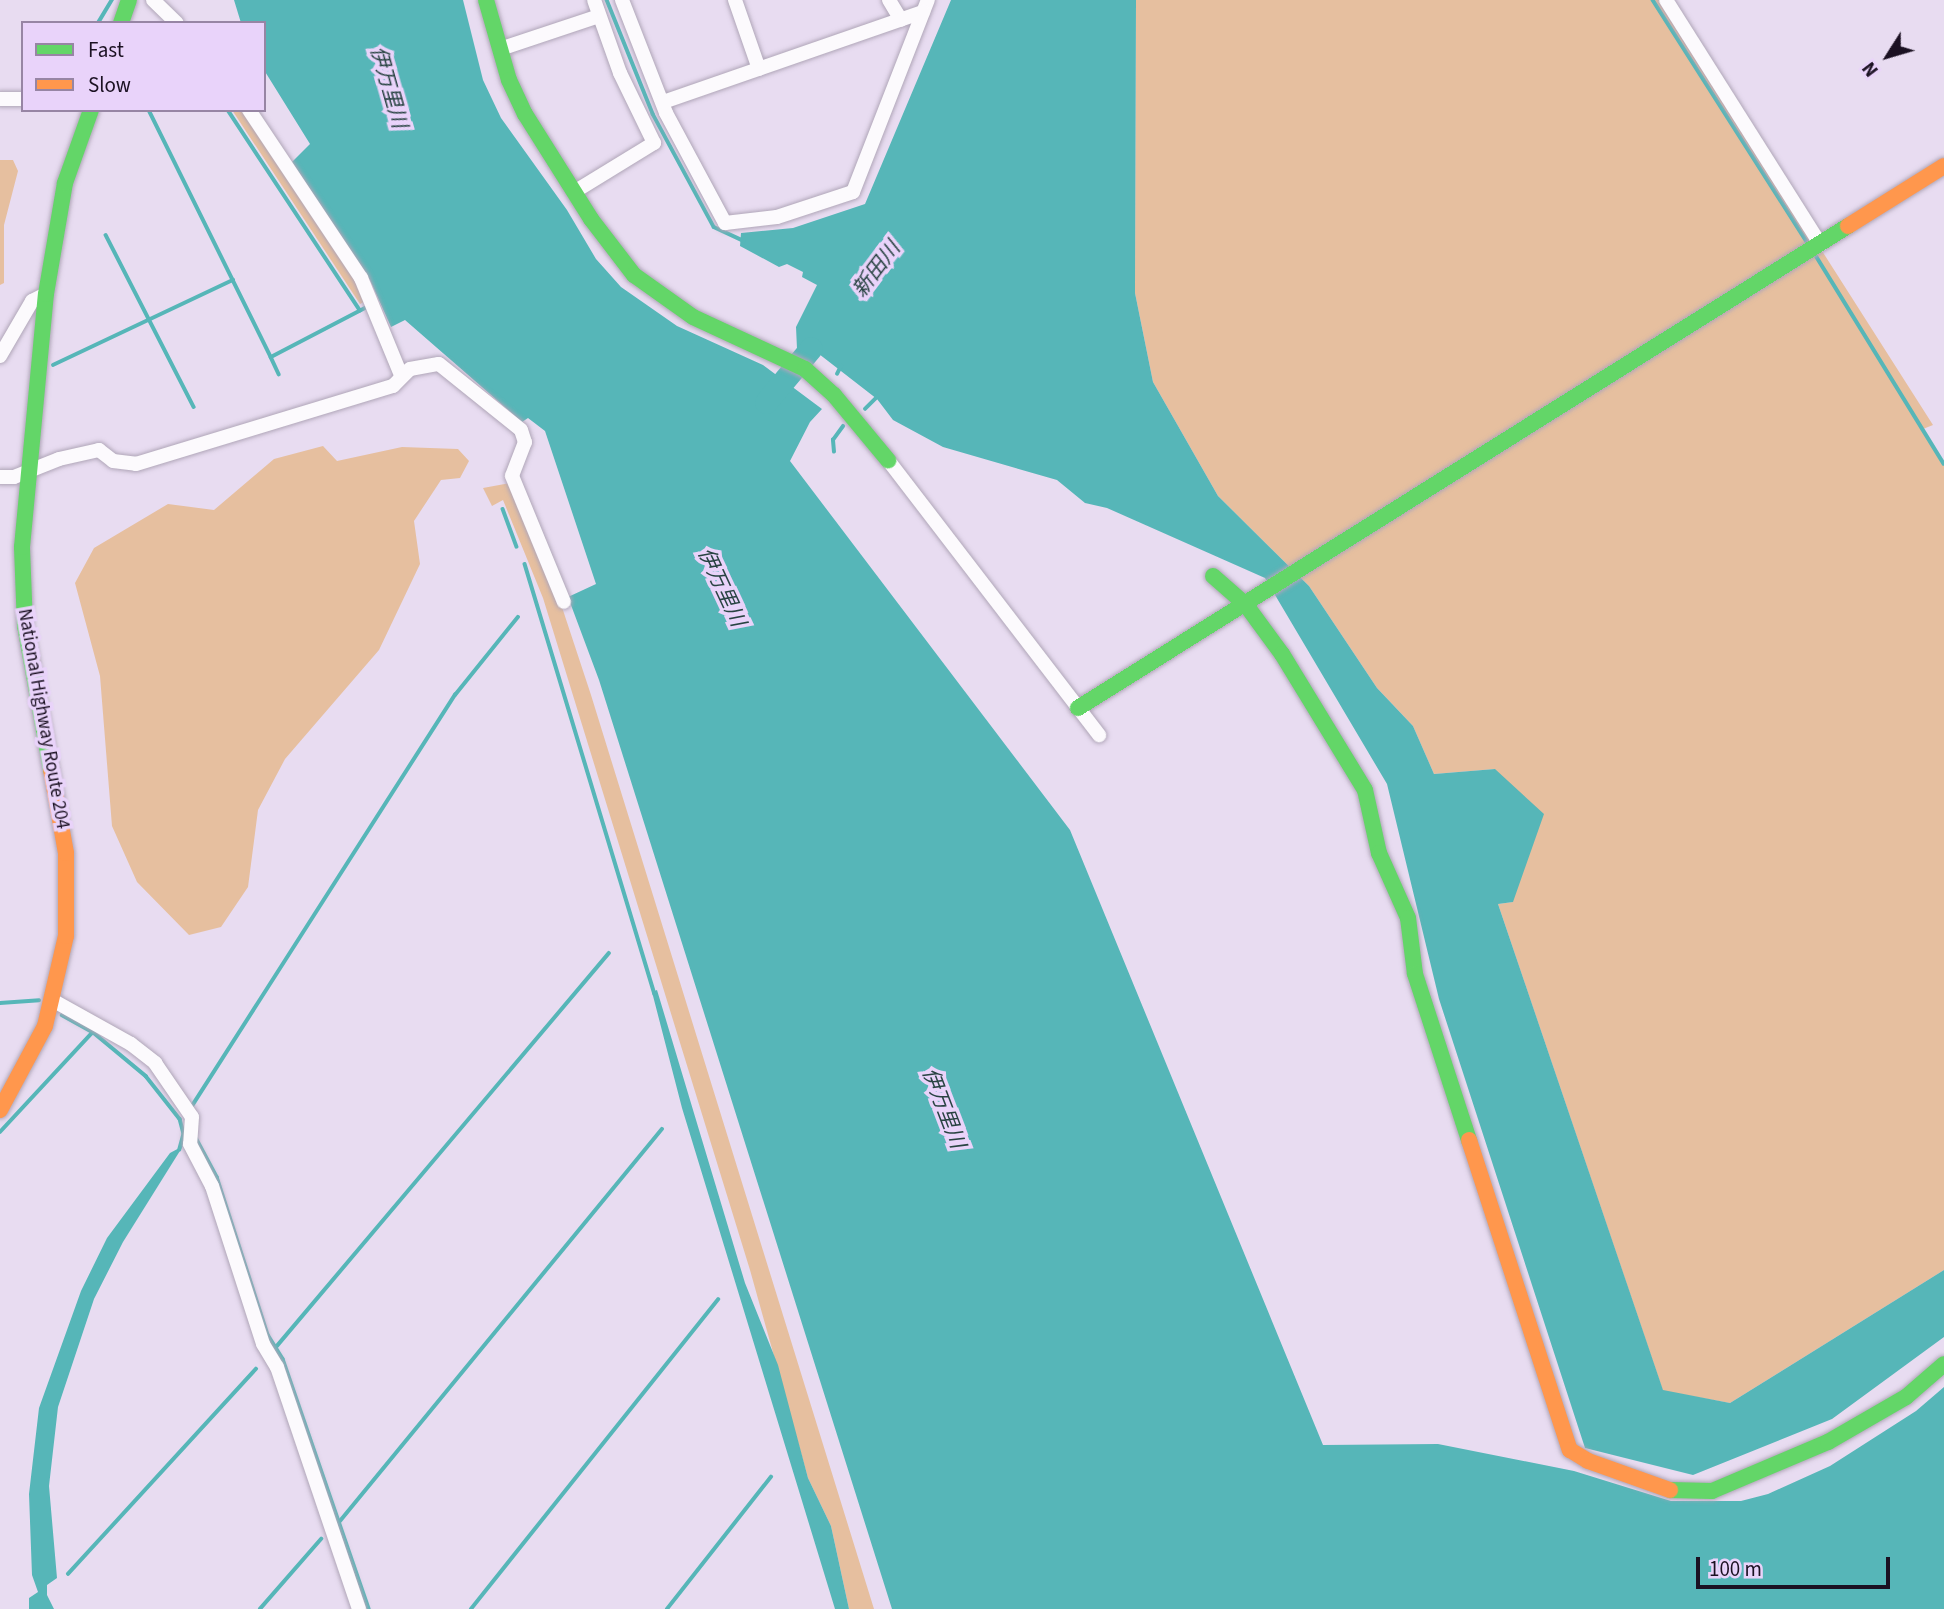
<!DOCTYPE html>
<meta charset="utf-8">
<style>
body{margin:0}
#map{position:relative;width:1944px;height:1609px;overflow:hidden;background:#e8dcf1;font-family:"Source Sans 3","Noto Sans JP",sans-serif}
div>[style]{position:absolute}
.green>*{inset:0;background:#e6bf9f}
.water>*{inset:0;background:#56b6b8}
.stream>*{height:3.5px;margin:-1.75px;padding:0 1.75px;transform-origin:1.75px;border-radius:1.75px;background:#56b6b8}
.river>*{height:23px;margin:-11.5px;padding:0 11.5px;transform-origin:11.5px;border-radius:11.5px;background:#56b6b8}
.roads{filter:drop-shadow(0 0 2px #b0a6b8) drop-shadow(0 0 2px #b0a6b8)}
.street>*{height:14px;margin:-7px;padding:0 7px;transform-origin:7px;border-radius:7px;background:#fcfafd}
.fast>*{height:16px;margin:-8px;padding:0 8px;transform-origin:8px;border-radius:8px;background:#63d668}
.slow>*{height:16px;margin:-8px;padding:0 8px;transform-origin:8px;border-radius:8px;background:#ff974d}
span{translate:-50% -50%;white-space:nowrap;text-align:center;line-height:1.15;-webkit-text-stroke:7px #e9d3fa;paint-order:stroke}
.street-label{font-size:19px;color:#1b1122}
.water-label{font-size:21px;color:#284342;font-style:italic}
.legend{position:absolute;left:21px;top:21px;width:245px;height:91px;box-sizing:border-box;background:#e9d3fa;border:2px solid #9785a4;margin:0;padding:9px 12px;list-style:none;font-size:21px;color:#1b1122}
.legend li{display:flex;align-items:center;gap:14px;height:35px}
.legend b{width:35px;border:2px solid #9785a4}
.north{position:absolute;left:1853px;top:21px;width:70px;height:70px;-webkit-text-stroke:5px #e9d3fa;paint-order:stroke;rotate:233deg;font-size:19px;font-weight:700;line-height:28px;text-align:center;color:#1b1122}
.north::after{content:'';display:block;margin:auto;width:24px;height:32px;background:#1b1122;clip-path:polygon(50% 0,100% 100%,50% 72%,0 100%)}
.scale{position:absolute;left:1696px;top:1557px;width:194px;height:32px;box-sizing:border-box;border:4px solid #1b1122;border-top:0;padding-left:9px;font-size:21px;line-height:24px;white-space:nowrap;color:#1b1122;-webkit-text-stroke:5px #e9d3fa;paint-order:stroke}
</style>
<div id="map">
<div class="green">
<div style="clip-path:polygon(1136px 0,1662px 0,1933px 425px,1923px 429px,1944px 464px,1944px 1270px,1730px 1403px,1663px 1391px,1498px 904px,1513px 902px,1495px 769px,1434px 774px,1413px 726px,1377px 688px,1309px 586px,1218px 496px,1153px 382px,1135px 293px)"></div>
<div style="clip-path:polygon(232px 110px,244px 110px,368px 300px,360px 304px)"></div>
<div style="clip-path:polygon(0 160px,13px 160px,18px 171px,4px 225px,4px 283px,0 285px)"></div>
<div style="clip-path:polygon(323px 446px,337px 461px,402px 447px,458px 449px,469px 461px,460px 478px,441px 480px,414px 521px,420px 564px,379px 650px,285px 759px,258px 810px,248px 887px,221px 927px,189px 935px,137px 882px,112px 826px,100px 676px,75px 583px,94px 548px,168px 504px,214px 510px,274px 459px)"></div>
<div style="clip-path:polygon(510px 483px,558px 595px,591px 695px,874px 1609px,849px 1609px,831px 1526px,808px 1478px,750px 1270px,543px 598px,503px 500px,492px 506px,483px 488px)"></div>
</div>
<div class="water">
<div style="clip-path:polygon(234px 0,463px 0,483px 80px,501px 118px,567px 210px,596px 259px,621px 287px,677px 326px,763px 365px,822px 409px,810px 422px,790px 461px,1070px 830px,1323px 1445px,1438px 1444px,1574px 1471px,1671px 1501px,1741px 1501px,1768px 1494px,1830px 1466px,1916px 1411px,1944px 1387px,1944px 1609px,892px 1609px,599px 680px,568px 597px,596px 584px,545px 431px,528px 418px,522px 422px,405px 320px,391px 327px,370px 280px,292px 162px,310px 144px,264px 70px,264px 23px,241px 23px)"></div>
<div style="clip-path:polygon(951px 0,1136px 0,1135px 293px,1153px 382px,1218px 496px,1309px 586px,1377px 688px,1413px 726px,1434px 774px,1495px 769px,1544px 814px,1513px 902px,1498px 904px,1663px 1390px,1730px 1403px,1944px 1270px,1944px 1337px,1832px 1419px,1693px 1475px,1585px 1448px,1439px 999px,1387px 784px,1265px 578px,1107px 508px,1085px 503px,1057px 480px,943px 447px,893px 420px,877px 399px,819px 354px,815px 359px,797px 349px,796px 327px,817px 285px,802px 277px,803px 272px,787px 264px,779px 267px,740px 246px,741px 233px,793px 228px,865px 204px)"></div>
<div style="clip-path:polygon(657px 990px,745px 1283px,778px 1365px,808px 1478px,831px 1526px,849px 1609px,835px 1609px,682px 1108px,652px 992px)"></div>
<div style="clip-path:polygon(183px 1146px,123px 1242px,94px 1299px,58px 1407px,49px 1486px,57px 1578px,47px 1585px,47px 1595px,54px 1609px,29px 1609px,29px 1598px,38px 1592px,32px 1575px,29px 1494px,39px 1408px,81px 1291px,107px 1238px,170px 1153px)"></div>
</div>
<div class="stream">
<div style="left:607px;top:0;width:123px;rotate:68deg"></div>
<div style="left:653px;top:114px;width:128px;rotate:61.6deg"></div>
<div style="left:714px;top:227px;width:33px;rotate:25deg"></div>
<div style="left:1653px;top:0;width:287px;rotate:57.5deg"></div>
<div style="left:98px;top:23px;width:27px;rotate:-59deg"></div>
<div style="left:149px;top:110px;width:190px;rotate:63.7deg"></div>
<div style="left:228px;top:110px;width:240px;rotate:56.6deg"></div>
<div style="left:106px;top:235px;width:193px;rotate:62.9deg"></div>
<div style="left:1815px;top:254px;width:246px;rotate:58.4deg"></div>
<div style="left:271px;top:357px;width:19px;rotate:65deg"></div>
<div style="left:53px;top:365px;width:199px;rotate:-25.3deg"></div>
<div style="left:233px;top:280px;width:86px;rotate:63.7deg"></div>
<div style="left:271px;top:357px;width:106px;rotate:-27.5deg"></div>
<div style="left:837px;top:374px;width:9px;rotate:-63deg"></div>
<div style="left:865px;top:409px;width:17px;rotate:-45deg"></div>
<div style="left:834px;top:452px;width:12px;rotate:-95deg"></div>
<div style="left:833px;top:440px;width:17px;rotate:-54deg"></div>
<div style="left:503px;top:509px;width:40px;rotate:69.8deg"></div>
<div style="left:525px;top:564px;width:449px;rotate:73.2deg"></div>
<div style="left:0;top:1003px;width:39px;rotate:-4deg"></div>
<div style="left:62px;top:1015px;width:35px;rotate:29deg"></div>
<div style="left:93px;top:1032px;width:69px;rotate:39.7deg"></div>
<div style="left:146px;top:1076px;width:55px;rotate:51.7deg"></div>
<div style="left:180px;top:1119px;width:16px;rotate:75deg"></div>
<div style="left:184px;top:1134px;width:16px;rotate:105deg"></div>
<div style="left:192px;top:1106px;width:488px;rotate:-57.4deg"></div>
<div style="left:455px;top:695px;width:100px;rotate:-51.1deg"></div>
<div style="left:0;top:1132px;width:137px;rotate:-47.1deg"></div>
<div style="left:194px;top:1134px;width:49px;rotate:61.9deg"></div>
<div style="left:217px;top:1177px;width:166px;rotate:72.1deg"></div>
<div style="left:268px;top:1335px;width:28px;rotate:58deg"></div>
<div style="left:283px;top:1359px;width:264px;rotate:71deg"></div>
<div style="left:277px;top:1346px;width:514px;rotate:-49.81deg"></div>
<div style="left:340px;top:1521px;width:507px;rotate:-50.6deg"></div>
<div style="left:68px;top:1574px;width:278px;rotate:-47.5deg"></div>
<div style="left:260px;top:1609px;width:93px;rotate:-48.9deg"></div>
<div style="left:471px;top:1609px;width:396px;rotate:-51.4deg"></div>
<div style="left:667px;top:1609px;width:168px;rotate:-51.8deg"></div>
</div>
<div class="river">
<div style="left:766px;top:402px;width:70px;rotate:-50.2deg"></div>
</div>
<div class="roads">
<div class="street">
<div style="left:153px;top:0;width:33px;rotate:44deg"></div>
<div style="left:622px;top:0;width:121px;rotate:68.7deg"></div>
<div style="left:666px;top:113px;width:125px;rotate:61.8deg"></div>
<div style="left:725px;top:223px;width:52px;rotate:-6.6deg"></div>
<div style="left:777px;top:217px;width:80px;rotate:-18.2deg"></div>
<div style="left:853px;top:192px;width:206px;rotate:-68.7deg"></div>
<div style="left:735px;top:0;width:73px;rotate:70.8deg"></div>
<div style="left:889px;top:0;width:23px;rotate:59deg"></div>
<div style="left:1666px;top:0;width:289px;rotate:57.7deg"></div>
<div style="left:500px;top:49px;width:104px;rotate:-18.4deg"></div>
<div style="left:0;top:99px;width:23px"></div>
<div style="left:663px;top:102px;width:275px;rotate:-19.1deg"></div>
<div style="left:249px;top:110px;width:202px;rotate:56.3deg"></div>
<div style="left:361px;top:278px;width:105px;rotate:67.6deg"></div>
<div style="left:574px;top:192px;width:94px;rotate:-31.5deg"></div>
<div style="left:654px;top:143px;width:78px;rotate:-115.9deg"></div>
<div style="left:620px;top:73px;width:77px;rotate:-109.6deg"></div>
<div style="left:0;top:356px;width:64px;rotate:-59.8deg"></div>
<div style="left:32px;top:301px;width:16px;rotate:-27deg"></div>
<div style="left:888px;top:460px;width:347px;rotate:52.5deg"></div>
<div style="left:0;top:477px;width:14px"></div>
<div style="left:14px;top:477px;width:48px;rotate:-21.8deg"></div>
<div style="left:59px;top:459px;width:41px;rotate:-12.7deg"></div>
<div style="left:99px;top:450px;width:18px;rotate:38deg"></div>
<div style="left:113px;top:461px;width:23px;rotate:7deg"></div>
<div style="left:136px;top:464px;width:269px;rotate:-16.9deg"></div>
<div style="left:393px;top:386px;width:24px;rotate:-45deg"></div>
<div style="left:410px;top:369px;width:29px;rotate:-10deg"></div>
<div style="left:439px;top:364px;width:105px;rotate:38.8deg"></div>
<div style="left:521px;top:430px;width:13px;rotate:72deg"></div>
<div style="left:525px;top:442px;width:36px;rotate:111deg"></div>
<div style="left:512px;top:476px;width:136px;rotate:67.6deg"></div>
<div style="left:54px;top:1001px;width:88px;rotate:29.2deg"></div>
<div style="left:131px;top:1044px;width:31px;rotate:38deg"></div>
<div style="left:155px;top:1063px;width:65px;rotate:55.6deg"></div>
<div style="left:192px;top:1117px;width:27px;rotate:94deg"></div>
<div style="left:190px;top:1144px;width:47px;rotate:62.4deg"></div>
<div style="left:212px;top:1186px;width:166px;rotate:72.1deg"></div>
<div style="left:263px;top:1344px;width:27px;rotate:59deg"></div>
<div style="left:277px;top:1367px;width:256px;rotate:71.3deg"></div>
</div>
<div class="fast">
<div style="left:486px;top:0;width:83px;rotate:74deg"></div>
<div style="left:509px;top:80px;width:38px;rotate:65deg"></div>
<div style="left:525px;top:114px;width:124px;rotate:57.8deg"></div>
<div style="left:591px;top:219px;width:71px;rotate:52.5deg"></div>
<div style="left:634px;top:275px;width:72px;rotate:35.4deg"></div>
<div style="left:693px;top:317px;width:123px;rotate:24.9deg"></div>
<div style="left:805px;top:369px;width:39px;rotate:42deg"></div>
<div style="left:834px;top:395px;width:85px;rotate:50.3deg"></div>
<div style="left:121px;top:23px;width:24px;rotate:-71deg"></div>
<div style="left:1213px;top:576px;width:44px;rotate:41.3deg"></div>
<div style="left:1246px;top:605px;width:61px;rotate:53.7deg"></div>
<div style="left:1282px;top:654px;width:159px;rotate:58.6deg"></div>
<div style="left:1365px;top:790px;width:65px;rotate:77.5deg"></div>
<div style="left:1379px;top:853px;width:71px;rotate:66deg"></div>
<div style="left:1408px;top:918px;width:56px;rotate:82.9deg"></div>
<div style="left:1415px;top:974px;width:175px;rotate:72deg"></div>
<div style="left:1078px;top:708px;width:908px;rotate:-32.05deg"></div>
<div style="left:51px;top:770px;width:146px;rotate:-100.2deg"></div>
<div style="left:25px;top:626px;width:79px;rotate:-92.2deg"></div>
<div style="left:22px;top:547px;width:254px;rotate:-84.6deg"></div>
<div style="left:46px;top:294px;width:113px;rotate:-80.3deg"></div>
<div style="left:65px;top:183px;width:77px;rotate:-70.4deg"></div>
<div style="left:1670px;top:1490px;width:42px;rotate:1.4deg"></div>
<div style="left:1712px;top:1491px;width:126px;rotate:-22.9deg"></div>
<div style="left:1828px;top:1442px;width:90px;rotate:-30deg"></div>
<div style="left:1906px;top:1397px;width:50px;rotate:-41deg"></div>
</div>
<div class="slow">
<div style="left:1848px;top:226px;width:113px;rotate:-32deg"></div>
<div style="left:0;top:1110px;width:95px;rotate:-61.8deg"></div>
<div style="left:45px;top:1026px;width:92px;rotate:-76.9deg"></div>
<div style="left:66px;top:936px;width:83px;rotate:-90deg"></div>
<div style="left:66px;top:853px;width:84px;rotate:-100.2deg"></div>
<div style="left:1469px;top:1140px;width:326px;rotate:72deg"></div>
<div style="left:1570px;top:1450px;width:21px;rotate:31deg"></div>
<div style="left:1588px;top:1461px;width:87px;rotate:19.5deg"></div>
</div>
</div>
<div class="street-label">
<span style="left:43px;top:719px;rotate:80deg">National Highway Route 204</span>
</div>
<div class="water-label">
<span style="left:389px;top:87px;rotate:74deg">伊万里川</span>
<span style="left:876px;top:269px;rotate:-53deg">新田川</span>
<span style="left:722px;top:587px;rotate:65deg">伊万里川</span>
<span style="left:944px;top:1108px;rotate:69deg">伊万里川</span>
</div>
<ul class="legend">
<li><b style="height:9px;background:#63d668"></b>Fast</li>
<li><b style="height:9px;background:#ff974d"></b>Slow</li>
</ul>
<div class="north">N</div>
<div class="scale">100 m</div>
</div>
